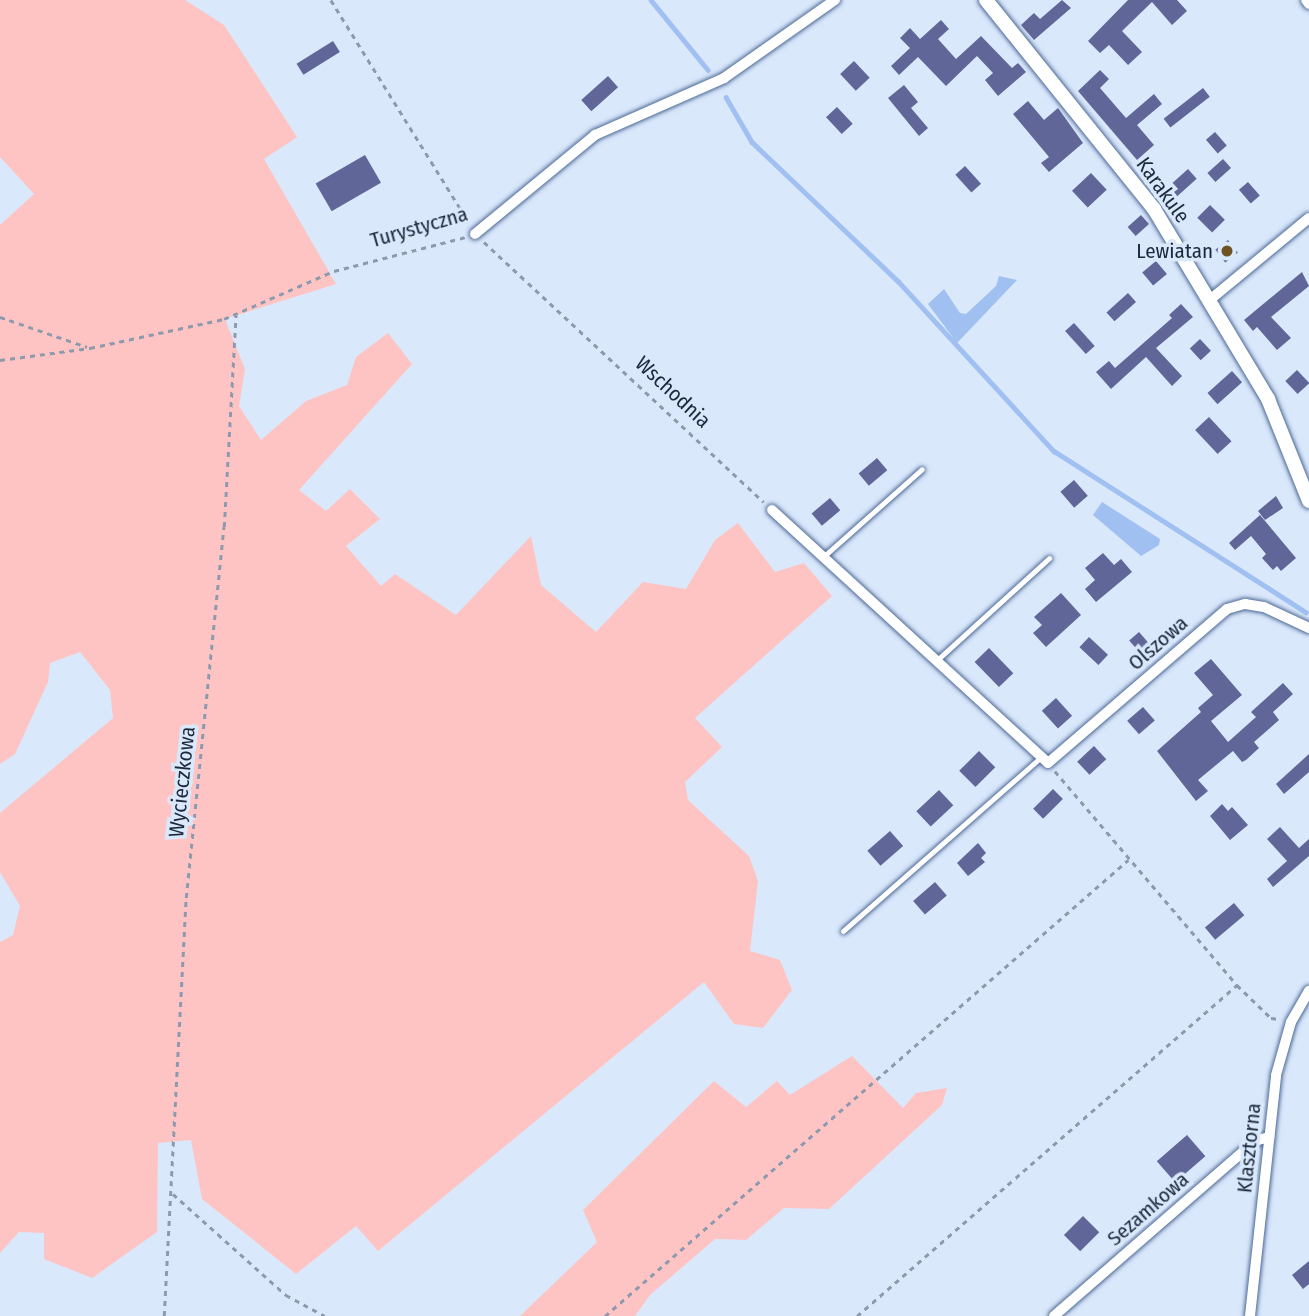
<!DOCTYPE html>
<style>
body{margin:0}
#map{position:relative;width:1309px;height:1316px;overflow:hidden;background:#dae8fc;font-family:"Fira Sans Condensed",sans-serif}
div>[style]{position:absolute}
.green>*{inset:0;background:#fec4c3}
.water>*{inset:0;background:#a0c0f1}
.stream>*{height:4.5px;margin:-2.25px;padding:0 2.25px;transform-origin:2.25px;border-radius:2.25px;background:#a0c0f1}
.building>*{inset:0;background:#616698;transform-origin:0 0}
.path>*{height:2.5px;margin-top:-1.25px;transform-origin:0;background:repeating-linear-gradient(90deg,#8d9aae 0 5px,transparent 0 10px)}
.roads{filter:drop-shadow(0 0 2px #4c6995) drop-shadow(0 0 2px #4c6995)}
.service>*{height:5px;margin:-2.5px;padding:0 2.5px;transform-origin:2.5px;border-radius:2.5px;background:#fff}
.minor>*{height:10px;margin:-5px;padding:0 5px;transform-origin:5px;border-radius:5px;background:#fff}
.tertiary>*{height:14px;margin:-7px;padding:0 7px;transform-origin:7px;border-radius:7px;background:#fff}
.dots>*{width:19px;height:19px;translate:-50% -50%;box-sizing:border-box;border:4px solid #dae8fc;border-radius:50%}
span{translate:-50% -50%;white-space:nowrap;text-align:center;line-height:1.15;-webkit-text-stroke:7px #dae8fc;paint-order:stroke}
.street-label{font-size:21px;color:#1c293c}
.poi-label{font-size:21px;color:#1c293c}
.right{translate:-100% -50%;text-align:right}
</style>
<div id="map">
<div class="green">
<div style="clip-path:polygon(0 0,185px 0,224px 25px,297px 137px,264px 159px,336px 284px,225px 319px,245px 369px,239px 406px,261px 440px,306px 401px,347px 385px,356px 357px,388px 333px,412px 364px,299px 490px,326px 511px,350px 489px,380px 519px,346px 546px,381px 586px,395px 574px,456px 615px,531px 536px,541px 585px,596px 632px,643px 582px,686px 589px,715px 540px,738px 523px,775px 572px,804px 563px,832px 596px,695px 718px,722px 747px,685px 782px,688px 800px,749px 856px,758px 881px,750px 951px,780px 960px,792px 990px,763px 1028px,734px 1024px,704px 982px,378px 1251px,356px 1226px,296px 1274px,202px 1199px,191px 1140px,158px 1143px,157px 1232px,92px 1278px,44px 1259px,44px 1233px,19px 1232px,0 1253px,0 942px,13px 935px,20px 906px,0 872px,0 813px,113px 718px,110px 690px,80px 652px,50px 663px,48px 682px,15px 754px,0 764px,0 225px,34px 194px,0 157px)"></div>
<div style="clip-path:polygon(852px 1056px,903px 1108px,916px 1093px,947px 1088px,942px 1105px,829px 1209px,784px 1208px,746px 1240px,715px 1239px,650px 1295px,635px 1316px,520px 1316px,597px 1242px,583px 1210px,714px 1081px,746px 1107px,777px 1081px,790px 1095px)"></div>
</div>
<div class="water">
<div style="clip-path:polygon(999px 276px,1017px 280px,957px 343px,928px 304px,944px 289px,960px 313px,966px 314px,996px 286px)"></div>
<div style="clip-path:polygon(1102px 502px,1160px 539px,1159px 545px,1141px 556px,1093px 515px)"></div>
</div>
<div class="stream">
<div style="left:651px;top:0;width:90px;rotate:50.8deg"></div>
<div style="left:726px;top:97px;width:52px;rotate:60deg"></div>
<div style="left:752px;top:142px;width:202px;rotate:43.6deg"></div>
<div style="left:898px;top:281px;width:231px;rotate:47.5deg"></div>
<div style="left:1054px;top:451px;width:299px;rotate:32.6deg"></div>
</div>
<div class="building">
<div style="clip-path:polygon(1062px 0,1071px 8px,1034px 40px,1021px 25px,1034px 13px,1040px 19px)"></div>
<div style="clip-path:polygon(1128px 0,1177px 0,1187px 11px,1172px 25px,1152px 2px,1122px 31px,1142px 52px,1128px 65px,1109px 45px,1100px 53px,1088px 41px)"></div>
<div style="clip-path:polygon(941px 20px,949px 29px,938px 39px,956px 59px,981px 36px,1012px 68px,1018px 63px,1026px 72px,998px 96px,985px 80px,993px 73px,977px 56px,946px 86px,918px 57px,899px 75px,891px 66px,910px 48px,900px 38px,910px 28px,920px 39px)"></div>
<div style="left:333px;top:41px;width:13px;height:43px;rotate:58deg"></div>
<div style="left:854px;top:61px;width:23px;height:19px;rotate:47deg"></div>
<div style="clip-path:polygon(1100px 70px,1109px 79px,1100px 88px,1126px 118px,1154px 94px,1162px 104px,1137px 125px,1154px 145px,1137px 160px,1078px 91px)"></div>
<div style="left:608px;top:76px;width:15px;height:36px;rotate:48deg"></div>
<div style="clip-path:polygon(904px 85px,918px 102px,911px 108px,928px 128px,919px 136px,888px 98px)"></div>
<div style="left:1203px;top:88px;width:11px;height:50px;rotate:52deg"></div>
<div style="clip-path:polygon(1028px 101px,1044px 120px,1058px 108px,1083px 143px,1049px 172px,1041px 163px,1049px 157px,1013px 114px)"></div>
<div style="left:837px;top:107px;width:23px;height:15px;rotate:47deg"></div>
<div style="left:1215px;top:132px;width:18px;height:12px;rotate:49deg"></div>
<div style="left:365px;top:155px;width:32px;height:57px;rotate:60deg"></div>
<div style="left:1223px;top:159px;width:12px;height:21px;rotate:48deg"></div>
<div style="left:965px;top:166px;width:24px;height:13px;rotate:48deg"></div>
<div style="left:1188px;top:169px;width:13px;height:27px;rotate:48deg"></div>
<div style="left:1091px;top:173px;width:23px;height:26px;rotate:47deg"></div>
<div style="left:1248px;top:182px;width:18px;height:12px;rotate:49deg"></div>
<div style="left:1210px;top:205px;width:21px;height:18px;rotate:45deg"></div>
<div style="left:1141px;top:215px;width:12px;height:18px;rotate:48deg"></div>
<div style="left:1228px;top:240px;width:16px;height:16px;rotate:52deg"></div>
<div style="left:1156px;top:261px;width:17px;height:18px;rotate:50deg"></div>
<div style="clip-path:polygon(1302px 272px,1309px 286px,1271px 317px,1291px 338px,1277px 350px,1257px 327px,1253px 331px,1244px 320px)"></div>
<div style="left:1128px;top:293px;width:12px;height:29px;rotate:48deg"></div>
<div style="clip-path:polygon(1181px 304px,1193px 317px,1156px 348px,1182px 376px,1172px 386px,1146px 357px,1111px 389px,1096px 372px,1109px 361px,1115px 368px,1172px 318px,1169px 315px)"></div>
<div style="left:1074px;top:323px;width:31px;height:12px;rotate:48deg"></div>
<div style="left:1200px;top:339px;width:16px;height:14px;rotate:47deg"></div>
<div style="left:1297px;top:370px;width:18px;height:16px;rotate:47deg"></div>
<div style="left:1232px;top:371px;width:15px;height:33px;rotate:48deg"></div>
<div style="left:1209px;top:417px;width:33px;height:19px;rotate:47deg"></div>
<div style="left:877px;top:458px;width:16px;height:24px;rotate:50deg"></div>
<div style="left:1074px;top:480px;width:21px;height:18px;rotate:49deg"></div>
<div style="clip-path:polygon(1276px 496px,1283px 508px,1265px 520px,1258px 511px)"></div>
<div style="left:830px;top:498px;width:16px;height:24px;rotate:50deg"></div>
<div style="clip-path:polygon(1260px 515px,1296px 558px,1281px 571px,1277px 566px,1273px 570px,1262px 558px,1266px 554px,1251px 536px,1235px 550px,1229px 543px)"></div>
<div style="clip-path:polygon(1103px 553px,1114px 565px,1121px 559px,1132px 572px,1096px 602px,1085px 589px,1095px 580px,1085px 568px)"></div>
<div style="clip-path:polygon(1061px 593px,1081px 615px,1046px 647px,1033px 633px,1042px 625px,1034px 617px)"></div>
<div style="left:1139px;top:632px;width:20px;height:13px;rotate:49deg"></div>
<div style="left:1089px;top:637px;width:26px;height:14px;rotate:43deg"></div>
<div style="left:989px;top:648px;width:35px;height:20px;rotate:46deg"></div>
<div style="clip-path:polygon(1211px 659px,1242px 695px,1211px 721px,1228px 742px,1256px 717px,1251px 712px,1283px 683px,1293px 694px,1273px 712px,1279px 720px,1254px 742px,1259px 748px,1246px 760px,1242px 762px,1233px 751px,1198px 780px,1208px 791px,1196px 801px,1157px 751px,1201px 712px,1198px 708px,1213px 695px,1194px 673px)"></div>
<div style="left:1056px;top:698px;width:24px;height:19px;rotate:48deg"></div>
<div style="left:1143px;top:707px;width:18px;height:21px;rotate:49deg"></div>
<div style="left:1094px;top:746px;width:18px;height:23px;rotate:47deg"></div>
<div style="left:979px;top:751px;width:23px;height:28px;rotate:45deg"></div>
<div style="clip-path:polygon(1309px 754px,1309px 772px,1284px 794px,1276px 784px)"></div>
<div style="left:1053px;top:789px;width:14px;height:28px;rotate:45deg"></div>
<div style="left:939px;top:790px;width:21px;height:31px;rotate:47deg"></div>
<div style="clip-path:polygon(1222px 804px,1228px 811px,1232px 807px,1248px 825px,1230px 840px,1210px 816px)"></div>
<div style="clip-path:polygon(1280px 827px,1299px 848px,1309px 839px,1309px 856px,1273px 887px,1267px 879px,1287px 861px,1267px 839px)"></div>
<div style="left:890px;top:831px;width:20px;height:30px;rotate:49deg"></div>
<div style="clip-path:polygon(978px 843px,986px 853px,981px 858px,985px 862px,968px 876px,957px 863px)"></div>
<div style="left:935px;top:882px;width:18px;height:29px;rotate:49deg"></div>
<div style="left:1234px;top:903px;width:16px;height:38px;rotate:50deg"></div>
<div style="left:1187px;top:1135px;width:28px;height:40px;rotate:49deg"></div>
<div style="left:1083px;top:1216px;width:23px;height:27px;rotate:45deg"></div>
<div style="clip-path:polygon(1309px 1261px,1309px 1284px,1303px 1289px,1292px 1275px)"></div>
</div>
<div class="path">
<div style="left:331px;top:0;width:262px;rotate:58.2deg"></div>
<div style="left:484px;top:242px;width:382px;rotate:42.9deg"></div>
<div style="left:0;top:317px;width:92px;rotate:19deg"></div>
<div style="left:0;top:360px;width:91px;rotate:-7.6deg"></div>
<div style="left:90px;top:348px;width:137px;rotate:-12.2deg"></div>
<div style="left:224px;top:319px;width:120px;rotate:-23.6deg"></div>
<div style="left:334px;top:271px;width:135px;rotate:-14.5deg"></div>
<div style="left:1055px;top:771px;width:281px;rotate:49.6deg"></div>
<div style="left:1237px;top:985px;width:47px;rotate:44.1deg"></div>
<div style="left:1271px;top:1018px;width:8px;rotate:7deg"></div>
<div style="left:173px;top:1194px;width:152px;rotate:41.8deg"></div>
<div style="left:286px;top:1295px;width:44px;rotate:28.3deg"></div>
<div style="left:164px;top:1316px;width:419px;rotate:-87deg"></div>
<div style="left:186px;top:898px;width:373px;rotate:-84.2deg"></div>
<div style="left:224px;top:527px;width:212px;rotate:-86.8deg"></div>
<div style="left:605px;top:1316px;width:694px;rotate:-41.08deg"></div>
<div style="left:857px;top:1316px;width:504px;rotate:-41.06deg"></div>
</div>
<div class="roads">
<div class="service">
<div style="left:823px;top:557px;width:132px;rotate:-41.6deg"></div>
<div style="left:936px;top:661px;width:153px;rotate:-42.3deg"></div>
<div style="left:843px;top:931px;width:264px;rotate:-41.3deg"></div>
</div>
<div class="minor">
<div style="left:1306px;top:0;width:5px;rotate:53deg"></div>
<div style="left:475px;top:234px;width:156px;rotate:-39.5deg"></div>
<div style="left:595px;top:135px;width:141px;rotate:-23.8deg"></div>
<div style="left:724px;top:78px;width:136px;rotate:-35.1deg"></div>
<div style="left:1211px;top:299px;width:127px;rotate:-39.6deg"></div>
<div style="left:772px;top:510px;width:374px;rotate:42.5deg"></div>
<div style="left:1048px;top:763px;width:236px;rotate:-40.7deg"></div>
<div style="left:1227px;top:609px;width:19px;rotate:-16deg"></div>
<div style="left:1245px;top:604px;width:19px;rotate:9deg"></div>
<div style="left:1264px;top:607px;width:50px;rotate:25deg"></div>
<div style="left:1054px;top:1316px;width:267px;rotate:-41deg"></div>
<div style="left:1255px;top:1141px;width:15px;rotate:-16deg"></div>
<div style="left:1250px;top:1316px;width:242px;rotate:-83.8deg"></div>
<div style="left:1276px;top:1075px;width:55px;rotate:-74.2deg"></div>
<div style="left:1291px;top:1022px;width:36px;rotate:-60deg"></div>
</div>
<div class="tertiary">
<div style="left:986px;top:0;width:268px;rotate:51.2deg"></div>
<div style="left:1154px;top:209px;width:222px;rotate:59deg"></div>
<div style="left:1268px;top:399px;width:110px;rotate:68.1deg"></div>
</div>
</div>
<div class="dots">
<div style="left:1227px;top:251px;background:#6d5224"></div>
</div>
<div class="street-label">
<span style="left:1163px;top:190px;rotate:54deg">Karakule</span>
<span style="left:419px;top:227px;rotate:-16deg">Turystyczna</span>
<span style="left:673px;top:392px;rotate:43deg">Wschodnia</span>
<span style="left:1158px;top:643px;rotate:-41deg">Olszowa</span>
<span style="left:182px;top:782px;rotate:-84deg">Wycieczkowa</span>
<span style="left:1249px;top:1148px;rotate:-84deg">Klasztorna</span>
<span style="left:1148px;top:1209px;rotate:-41deg">Sezamkowa</span>
</div>
<div class="poi-label">
<span class="right" style="left:1213px;top:251px">Lewiatan</span>
</div>
</div>
